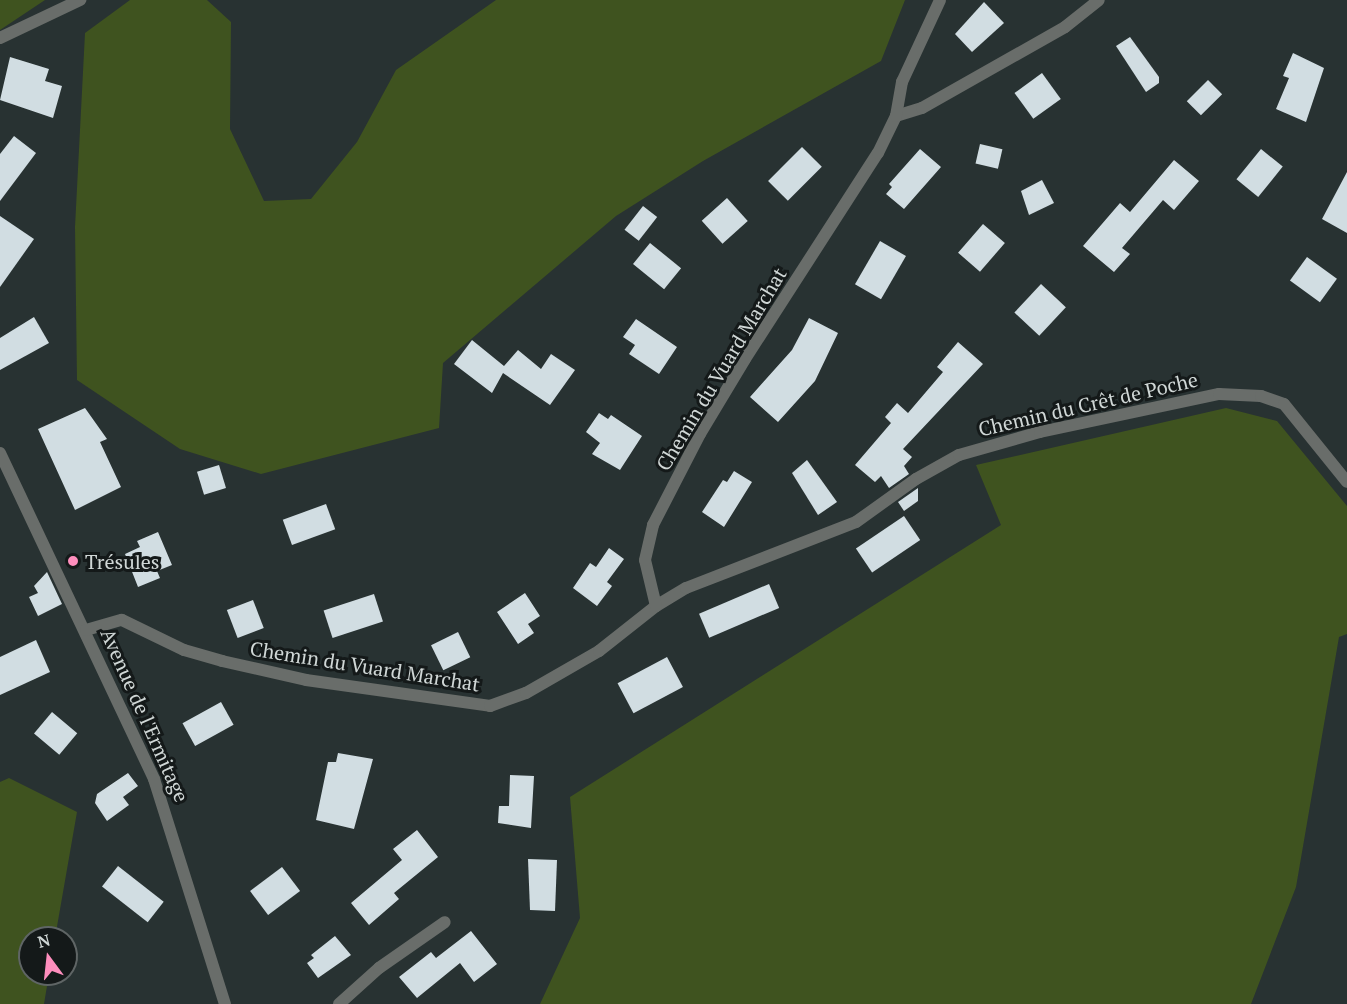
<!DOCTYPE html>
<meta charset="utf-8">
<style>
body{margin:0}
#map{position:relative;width:1347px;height:1004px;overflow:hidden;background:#283232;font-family:"PT Serif",serif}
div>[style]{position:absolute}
.green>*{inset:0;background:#3f531f}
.building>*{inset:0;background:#d1dde2;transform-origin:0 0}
.street>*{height:12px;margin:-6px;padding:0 6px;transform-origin:6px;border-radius:6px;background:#696d6a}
.dots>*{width:16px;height:16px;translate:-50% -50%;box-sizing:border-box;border:3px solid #141919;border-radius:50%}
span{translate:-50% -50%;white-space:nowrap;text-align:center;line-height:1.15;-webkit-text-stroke:6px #141919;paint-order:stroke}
.street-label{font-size:20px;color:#d0d7d6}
.poi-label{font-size:20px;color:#d0d7d6}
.left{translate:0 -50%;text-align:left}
.north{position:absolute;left:18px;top:926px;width:60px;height:60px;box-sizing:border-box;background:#141919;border:2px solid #5f6565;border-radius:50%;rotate:345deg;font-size:16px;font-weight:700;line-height:24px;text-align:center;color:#d0d7d6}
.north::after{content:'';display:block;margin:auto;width:21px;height:27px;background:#fe8ebd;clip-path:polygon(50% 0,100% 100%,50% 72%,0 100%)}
</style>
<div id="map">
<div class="green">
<div style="clip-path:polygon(0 0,45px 0,0 30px)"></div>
<div style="clip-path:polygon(130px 0,207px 0,231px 22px,230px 129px,264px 201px,311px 199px,357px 142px,396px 70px,496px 0,905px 0,881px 61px,703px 161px,616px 216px,443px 363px,439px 428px,261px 474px,180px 449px,77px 380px,75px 227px,85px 33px)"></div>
<div style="clip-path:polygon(1226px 408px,1277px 421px,1347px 506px,1347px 634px,1339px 637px,1296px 887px,1251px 1004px,540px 1004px,580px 918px,570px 797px,1001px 525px,976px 465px)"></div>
<div style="clip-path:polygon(9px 778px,77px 812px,55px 938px,30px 938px,30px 974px,49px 974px,44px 1004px,0 1004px,0 782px)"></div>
</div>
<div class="building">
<div style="clip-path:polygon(984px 2px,1004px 23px,972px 52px,955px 34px)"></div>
<div style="clip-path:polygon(1130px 37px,1159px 77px,1159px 83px,1146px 92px,1116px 46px)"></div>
<div style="clip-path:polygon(1293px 53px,1324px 68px,1306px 122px,1276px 109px,1289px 78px,1283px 76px)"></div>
<div style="clip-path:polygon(10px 57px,49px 69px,45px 81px,62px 86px,53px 118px,0 100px)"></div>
<div style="left:1042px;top:73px;width:32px;height:34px;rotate:54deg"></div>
<div style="left:1208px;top:80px;width:20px;height:30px;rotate:45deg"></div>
<div style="clip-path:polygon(14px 136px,36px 153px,0 201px,0 154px)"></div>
<div style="left:980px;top:144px;width:23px;height:20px;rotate:13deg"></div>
<div style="left:802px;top:147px;width:28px;height:48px;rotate:45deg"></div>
<div style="clip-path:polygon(920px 149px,941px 167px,904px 209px,886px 194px,892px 187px,889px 184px)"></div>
<div style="left:1261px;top:149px;width:28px;height:39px;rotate:39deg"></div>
<div style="clip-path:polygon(1174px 160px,1199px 181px,1174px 210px,1163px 200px,1122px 248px,1130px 254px,1114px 272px,1083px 246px,1120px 203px,1130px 212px)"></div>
<div style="clip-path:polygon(1347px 172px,1347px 233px,1322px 219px)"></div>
<div style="clip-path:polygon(1042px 180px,1054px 203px,1029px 215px,1021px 191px)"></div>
<div style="left:727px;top:198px;width:31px;height:34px;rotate:48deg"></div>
<div style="left:643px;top:206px;width:18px;height:30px;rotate:38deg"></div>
<div style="clip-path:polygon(0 216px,34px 239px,0 287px)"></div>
<div style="left:983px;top:224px;width:29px;height:38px;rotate:41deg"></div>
<div style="left:880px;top:241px;width:30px;height:50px;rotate:30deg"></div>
<div style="left:650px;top:243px;width:40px;height:27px;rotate:39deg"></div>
<div style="left:1307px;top:257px;width:37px;height:29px;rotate:36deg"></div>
<div style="left:1041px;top:284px;width:34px;height:39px;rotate:43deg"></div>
<div style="clip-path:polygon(34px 317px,49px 343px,0 370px,0 338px)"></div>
<div style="clip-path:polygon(809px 318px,838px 333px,815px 381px,778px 422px,750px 397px,792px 350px)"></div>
<div style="clip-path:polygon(636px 319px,677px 347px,659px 374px,629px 354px,635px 345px,623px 337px)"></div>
<div style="clip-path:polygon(472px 340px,504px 366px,518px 350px,541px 369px,551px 354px,575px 370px,550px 405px,503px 373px,492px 393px,454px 364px)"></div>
<div style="clip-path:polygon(958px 342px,983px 364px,903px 449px,912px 457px,904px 466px,909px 474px,889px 488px,881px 476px,875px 482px,855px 465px,891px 423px,885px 417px,897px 403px,908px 413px,943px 372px,937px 367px)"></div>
<div style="clip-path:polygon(85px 408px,107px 439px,100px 442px,121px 487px,75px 510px,38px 429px)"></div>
<div style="clip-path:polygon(599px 413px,608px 419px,611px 415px,642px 436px,620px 470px,592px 454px,600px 443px,586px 432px)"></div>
<div style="clip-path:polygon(807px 460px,837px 502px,818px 515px,792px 473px)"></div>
<div style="left:219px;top:465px;width:24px;height:23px;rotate:73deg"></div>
<div style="clip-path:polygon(734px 471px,752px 482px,724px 527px,702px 512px,723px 480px,727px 482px)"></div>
<div style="clip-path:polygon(918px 488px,918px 501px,904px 511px,898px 502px)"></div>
<div style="left:326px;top:504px;width:27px;height:46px;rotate:70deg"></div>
<div style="left:904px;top:516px;width:29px;height:58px;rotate:56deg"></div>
<div style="clip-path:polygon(158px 532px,172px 565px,157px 571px,160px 578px,138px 587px,125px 554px,140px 547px,137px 541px)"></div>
<div style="clip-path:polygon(609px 548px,624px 559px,607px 582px,612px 586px,597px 606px,573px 588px,590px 563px,596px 567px)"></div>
<div style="clip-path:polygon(47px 572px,62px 604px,38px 616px,29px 597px,38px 593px,34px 586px)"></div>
<div style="left:769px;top:584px;width:26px;height:76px;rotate:67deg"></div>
<div style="clip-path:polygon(525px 593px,540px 616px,528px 624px,534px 633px,518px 644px,497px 612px)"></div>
<div style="left:374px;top:594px;width:29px;height:53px;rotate:72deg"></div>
<div style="left:253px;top:600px;width:30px;height:28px;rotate:69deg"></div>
<div style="left:458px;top:632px;width:28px;height:30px;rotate:64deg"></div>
<div style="clip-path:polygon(36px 640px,50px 672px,0 695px,0 657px)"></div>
<div style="left:667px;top:657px;width:34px;height:56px;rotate:62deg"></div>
<div style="left:221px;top:702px;width:26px;height:44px;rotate:61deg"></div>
<div style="left:52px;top:712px;width:33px;height:28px;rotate:40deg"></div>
<div style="clip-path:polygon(338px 753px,373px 759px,354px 829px,316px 820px,328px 762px,336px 762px)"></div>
<div style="clip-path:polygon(128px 773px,138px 786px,123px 797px,129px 805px,107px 821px,95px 803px,97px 794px)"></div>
<div style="clip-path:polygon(510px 775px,534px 776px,531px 828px,498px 823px,499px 806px,509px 806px)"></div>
<div style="clip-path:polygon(417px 830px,438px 857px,394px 893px,399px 899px,369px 925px,351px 903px,402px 860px,393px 849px)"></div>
<div style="clip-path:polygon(528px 859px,557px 860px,555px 911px,530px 910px)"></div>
<div style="left:118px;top:866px;width:58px;height:26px;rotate:38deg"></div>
<div style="left:282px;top:867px;width:30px;height:40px;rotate:53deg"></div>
<div style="clip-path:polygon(471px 931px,497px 964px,474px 982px,460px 963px,417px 998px,399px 977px,431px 952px,436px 958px)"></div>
<div style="clip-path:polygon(335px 936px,351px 955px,318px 978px,307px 963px,314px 958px,311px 955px)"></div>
</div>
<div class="street">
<div style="left:0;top:38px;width:89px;rotate:-25.4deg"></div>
<div style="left:896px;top:116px;width:27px;rotate:-17deg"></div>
<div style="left:922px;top:108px;width:164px;rotate:-29.5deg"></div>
<div style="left:1065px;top:27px;width:43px;rotate:-38.5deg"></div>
<div style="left:0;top:453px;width:361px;rotate:64.7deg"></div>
<div style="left:154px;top:779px;width:236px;rotate:72.5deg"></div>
<div style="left:656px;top:606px;width:35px;rotate:-31deg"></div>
<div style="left:686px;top:588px;width:182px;rotate:-21.2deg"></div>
<div style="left:856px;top:522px;width:74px;rotate:-35.6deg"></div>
<div style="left:916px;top:479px;width:49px;rotate:-29.2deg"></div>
<div style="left:959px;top:455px;width:84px;rotate:-15.9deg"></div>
<div style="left:1040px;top:432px;width:183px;rotate:-12deg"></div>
<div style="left:1219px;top:394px;width:42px;rotate:2.7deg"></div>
<div style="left:1261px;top:396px;width:24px;rotate:19deg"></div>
<div style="left:1284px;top:404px;width:100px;rotate:51.1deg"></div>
<div style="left:86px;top:630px;width:37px;rotate:-16deg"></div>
<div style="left:122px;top:620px;width:69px;rotate:25.8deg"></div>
<div style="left:184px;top:650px;width:40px;rotate:16deg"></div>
<div style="left:222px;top:661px;width:86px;rotate:12.7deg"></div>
<div style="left:306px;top:680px;width:186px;rotate:8deg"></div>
<div style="left:490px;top:706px;width:38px;rotate:-20deg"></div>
<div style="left:526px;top:693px;width:84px;rotate:-29.9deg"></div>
<div style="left:599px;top:651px;width:73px;rotate:-38.3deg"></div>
<div style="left:656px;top:606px;width:47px;rotate:-103.4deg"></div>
<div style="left:645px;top:560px;width:36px;rotate:-77deg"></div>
<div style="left:653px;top:525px;width:102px;rotate:-62.7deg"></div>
<div style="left:700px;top:434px;width:87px;rotate:-59deg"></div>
<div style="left:745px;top:359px;width:245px;rotate:-57.2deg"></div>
<div style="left:878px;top:153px;width:41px;rotate:-64.1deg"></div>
<div style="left:896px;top:116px;width:35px;rotate:-80deg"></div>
<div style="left:902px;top:82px;width:90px;rotate:-65.1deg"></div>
<div style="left:339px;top:1004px;width:54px;rotate:-42deg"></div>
<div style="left:379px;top:968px;width:80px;rotate:-34.9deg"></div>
</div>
<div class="dots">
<div style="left:73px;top:561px;background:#fe8ebd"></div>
</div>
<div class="street-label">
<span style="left:721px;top:369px;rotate:-59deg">Chemin du Vuard Marchat</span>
<span style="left:1088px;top:404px;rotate:-13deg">Chemin du Crêt de Poche</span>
<span style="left:365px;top:666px;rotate:9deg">Chemin du Vuard Marchat</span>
<span style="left:145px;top:715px;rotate:66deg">Avenue de l'Ermitage</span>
</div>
<div class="poi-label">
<span class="left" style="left:85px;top:561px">Trésules</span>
</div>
<div class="north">N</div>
</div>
